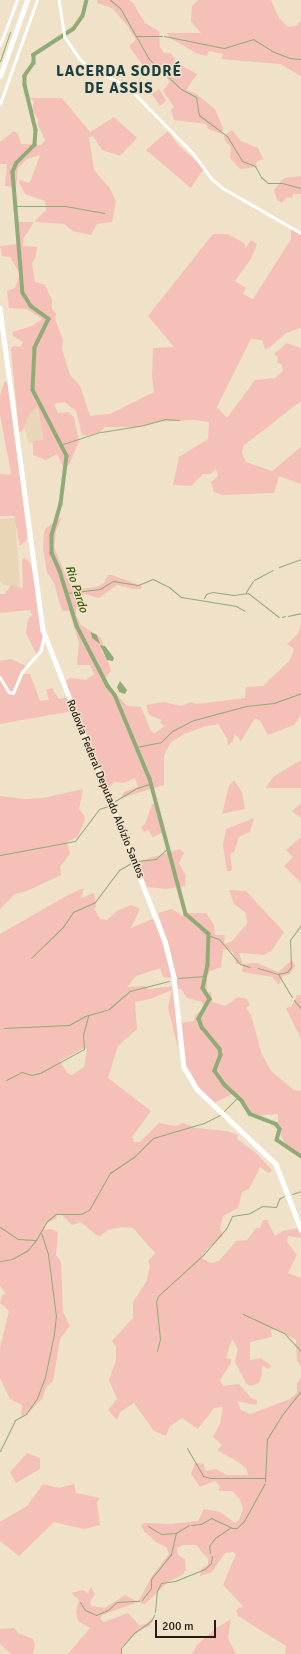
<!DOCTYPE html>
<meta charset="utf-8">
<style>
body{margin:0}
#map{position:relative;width:301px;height:1654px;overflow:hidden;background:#f0e1c9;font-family:Signika,sans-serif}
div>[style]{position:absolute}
.built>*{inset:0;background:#e8d6b7}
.green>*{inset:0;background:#f5c0b7}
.water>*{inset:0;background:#91ab76}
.stream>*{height:1px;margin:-0.5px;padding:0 0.5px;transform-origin:0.5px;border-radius:0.5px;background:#91ab76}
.river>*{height:3.5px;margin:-1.75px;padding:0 1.75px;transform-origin:1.75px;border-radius:1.75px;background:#91ab76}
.minor>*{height:2.5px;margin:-1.25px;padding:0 1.25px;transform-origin:1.25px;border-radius:1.25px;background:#fff}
.highway>*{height:4.5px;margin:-2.25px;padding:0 2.25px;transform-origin:2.25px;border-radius:2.25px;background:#fff}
span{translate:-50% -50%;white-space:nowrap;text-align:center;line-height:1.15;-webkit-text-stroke:3px #f0e1c9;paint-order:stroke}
.street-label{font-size:11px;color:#231d15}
.water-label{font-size:12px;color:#395804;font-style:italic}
.district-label{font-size:15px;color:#1b3e41;font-weight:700;letter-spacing:1px}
.scale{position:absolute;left:155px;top:1620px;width:61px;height:18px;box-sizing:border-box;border:2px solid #231d15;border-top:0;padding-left:5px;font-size:12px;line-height:14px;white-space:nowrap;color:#231d15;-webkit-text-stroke:3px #f0e1c9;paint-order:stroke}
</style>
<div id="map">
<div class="built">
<div style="clip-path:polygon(36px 407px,47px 444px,29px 443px,24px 428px,26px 417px)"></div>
<div style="clip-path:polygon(15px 518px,20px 586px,14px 587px,2px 584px,0 580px,0 519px)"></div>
</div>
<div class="green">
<div style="clip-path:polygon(97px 0,129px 0,133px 3px,145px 23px,159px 31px,160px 47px,164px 53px,171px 53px,177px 63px,197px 74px,186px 90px,195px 93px,215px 109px,223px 128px,222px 134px,208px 129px,206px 124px,174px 120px,171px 110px,174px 107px,163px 91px,170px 81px,158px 68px,147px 71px,129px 46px,136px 40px,126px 24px,112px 8px,97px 3px)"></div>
<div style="clip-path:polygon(198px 0,271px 0,279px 18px,288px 27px,296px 26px,301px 20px,301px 76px,280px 64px,221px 59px,223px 54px,209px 51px,207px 56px,198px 54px,170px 38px,167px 33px,201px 33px,191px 21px,192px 6px)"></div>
<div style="clip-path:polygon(159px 89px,166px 101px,160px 106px,152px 94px)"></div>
<div style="clip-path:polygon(evenodd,30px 98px,62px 98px,90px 132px,114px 117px,137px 138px,120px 156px,102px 150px,93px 136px,89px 137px,94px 170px,109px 187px,116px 201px,112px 222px,97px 224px,91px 235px,73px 231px,64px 224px,34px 222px,23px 239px,23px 246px,37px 247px,36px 256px,32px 264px,35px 282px,45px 285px,52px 300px,52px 308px,56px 314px,55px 319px,63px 340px,62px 349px,70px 375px,80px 386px,90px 416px,110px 414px,154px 392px,152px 376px,153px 348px,174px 347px,148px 316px,213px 234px,228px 234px,244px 243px,246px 248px,251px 240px,257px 244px,251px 259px,235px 281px,246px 288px,243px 294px,253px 299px,291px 239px,291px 227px,301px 233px,301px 328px,286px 333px,269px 348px,265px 349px,262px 340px,251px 339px,217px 407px,227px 418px,255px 380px,275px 378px,283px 371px,282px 365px,277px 362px,278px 357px,274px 354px,287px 343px,301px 348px,301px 401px,243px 446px,242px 453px,246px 462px,272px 471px,301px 447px,301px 484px,279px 476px,274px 493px,223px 495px,214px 492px,211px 482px,218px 476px,216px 469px,210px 474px,203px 474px,191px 486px,173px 485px,179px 457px,208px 439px,209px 422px,194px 420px,157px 422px,139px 427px,105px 427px,99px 433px,88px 436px,82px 435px,76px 411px,65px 402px,54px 404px,58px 413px,68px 412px,74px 417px,79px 441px,70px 463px,64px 469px,57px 454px,46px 460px,33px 455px,33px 441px,44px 440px,38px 409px,36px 407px,29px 415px,22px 431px,19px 432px,11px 349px,13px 346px,21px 347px,23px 342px,13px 336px,12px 332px,32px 326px,42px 319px,27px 309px,9px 308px,7px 291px,15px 288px,20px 274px,10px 257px,2px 256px,0 246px,18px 244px,12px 187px,5px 186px,7px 164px,0 164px,0 142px,14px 131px,18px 134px,21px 144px,41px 145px,45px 140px,38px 125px,38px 119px,32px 110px,34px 102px,30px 98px,40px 155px,31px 180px,29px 183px,20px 180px,19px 182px,25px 194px,45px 201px,46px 210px,34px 222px,19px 222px,16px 216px,16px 188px,18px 168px,27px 159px,40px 155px)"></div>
<div style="clip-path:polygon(232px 130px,241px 141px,258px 148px,263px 159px,256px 162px,257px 167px,240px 169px,230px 158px,231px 147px,225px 141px,224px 136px)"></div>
<div style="clip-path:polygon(168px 131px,179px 146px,204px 168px,191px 188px,146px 150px)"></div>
<div style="clip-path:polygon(301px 176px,301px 194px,293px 194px,292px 198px,287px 197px,282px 203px,277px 200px,274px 190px,284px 178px)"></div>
<div style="clip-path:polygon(8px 380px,27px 535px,26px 541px,20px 546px,14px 516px,0 516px,0 474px,9px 475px,11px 473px,0 415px,0 395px,4px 383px)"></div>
<div style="clip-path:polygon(62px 517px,56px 531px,54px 547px,69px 583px,80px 589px,96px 587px,104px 583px,108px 575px,112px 575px,142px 586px,141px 589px,133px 589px,117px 585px,99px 598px,84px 594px,77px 602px,76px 615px,81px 625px,101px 638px,103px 644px,101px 651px,108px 661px,111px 671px,105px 678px,110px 687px,127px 706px,141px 707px,151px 731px,155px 733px,165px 726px,160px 723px,162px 720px,149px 715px,146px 705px,164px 702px,181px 706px,191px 702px,197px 704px,245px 698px,246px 687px,263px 686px,290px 660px,294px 649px,287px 644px,297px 635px,301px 625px,301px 715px,294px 725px,268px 735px,260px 721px,255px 718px,241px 741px,235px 734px,233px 741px,228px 746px,227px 738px,218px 724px,203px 727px,184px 734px,170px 743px,164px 756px,164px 785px,121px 798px,124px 792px,138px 787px,135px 778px,124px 783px,115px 782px,108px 788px,65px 681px,71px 678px,86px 680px,94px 674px,90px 665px,77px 665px,79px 643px,75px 630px,69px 611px,62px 611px,54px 583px,47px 572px,43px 549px,44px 533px,46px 528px)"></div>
<div style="clip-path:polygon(25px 558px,31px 564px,44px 635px,37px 656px,26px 633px,28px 619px,32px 615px,30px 610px,0 613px,0 594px,5px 594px,11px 585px,23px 588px,22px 559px)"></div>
<div style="clip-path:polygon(11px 659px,26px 666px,23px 674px,30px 674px,40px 701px,49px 700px,46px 690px,52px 688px,59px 699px,68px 697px,73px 711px,0 724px,0 661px)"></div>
<div style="clip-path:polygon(301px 760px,301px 788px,266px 788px,273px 777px)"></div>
<div style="clip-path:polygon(234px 780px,242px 792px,245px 809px,222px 814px,229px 786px)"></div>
<div style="clip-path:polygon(83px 789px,79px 809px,85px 817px,84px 823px,77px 837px,67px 842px,70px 854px,60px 867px,61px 875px,27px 891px,15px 894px,0 909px,0 796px,24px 799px,43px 798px)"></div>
<div style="clip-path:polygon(158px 803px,165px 831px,153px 837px,148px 830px,144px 832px,141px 827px,145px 824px,152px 804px)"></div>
<div style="clip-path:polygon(301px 803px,301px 818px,292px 811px)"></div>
<div style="clip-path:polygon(254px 818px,250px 832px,239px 837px,234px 852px,230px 854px,232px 868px,231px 871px,227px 871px,223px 846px,226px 829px)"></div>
<div style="clip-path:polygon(301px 837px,301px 880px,300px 882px,284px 866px,293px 857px,286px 850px)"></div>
<div style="clip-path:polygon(180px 849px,184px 853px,179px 863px,186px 876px,185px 886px,166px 889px,147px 887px,137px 862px)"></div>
<div style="clip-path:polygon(evenodd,84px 888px,81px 898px,94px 893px,96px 907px,94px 908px,100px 919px,107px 920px,117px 911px,131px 905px,140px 909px,131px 928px,155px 918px,173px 978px,163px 977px,160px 968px,136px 976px,127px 987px,145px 986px,148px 989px,174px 986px,178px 1048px,168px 1008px,172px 990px,150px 999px,135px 1002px,137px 1029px,118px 1046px,108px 1078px,151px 1111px,132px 1137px,134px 1142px,140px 1142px,159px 1123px,176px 1126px,183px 1123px,196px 1128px,227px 1131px,238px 1135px,237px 1139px,255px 1152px,272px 1170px,269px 1173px,260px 1167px,249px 1189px,242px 1192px,238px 1208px,223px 1216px,220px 1228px,223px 1236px,207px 1249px,201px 1258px,211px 1263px,219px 1261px,236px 1241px,247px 1240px,256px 1228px,260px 1228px,263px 1220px,267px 1220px,275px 1236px,283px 1231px,297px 1228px,301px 1235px,301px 1238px,288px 1236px,287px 1242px,297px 1255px,288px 1273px,301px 1278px,301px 1367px,297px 1361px,296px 1340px,275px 1329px,271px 1330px,272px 1337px,250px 1342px,250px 1360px,261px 1358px,272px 1366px,268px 1369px,262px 1365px,262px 1375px,259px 1383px,250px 1386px,246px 1383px,235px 1362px,238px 1349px,232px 1339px,226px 1358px,231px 1359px,231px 1363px,220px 1380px,223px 1386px,239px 1384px,251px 1398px,257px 1400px,257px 1404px,254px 1405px,237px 1401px,241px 1410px,251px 1414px,290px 1399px,297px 1393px,297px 1383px,301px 1377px,301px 1654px,285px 1654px,286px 1646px,238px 1616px,236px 1610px,243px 1606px,223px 1585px,236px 1554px,233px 1552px,225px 1553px,212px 1572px,200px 1576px,201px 1569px,208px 1565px,208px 1559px,196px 1545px,183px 1545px,177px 1548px,178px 1555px,185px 1559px,186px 1570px,182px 1575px,168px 1582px,145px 1604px,138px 1602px,152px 1576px,169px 1554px,166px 1547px,156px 1542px,144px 1531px,141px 1526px,144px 1523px,171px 1524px,198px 1521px,204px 1509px,220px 1512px,235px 1523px,239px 1520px,243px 1509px,240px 1499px,232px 1491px,219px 1491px,220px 1486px,215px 1481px,200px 1487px,191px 1474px,195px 1463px,204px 1464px,205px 1471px,216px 1469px,226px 1475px,248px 1475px,246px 1468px,238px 1462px,217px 1450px,222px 1445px,213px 1437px,220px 1424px,223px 1407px,214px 1408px,198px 1429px,182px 1418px,170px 1426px,166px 1436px,154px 1431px,134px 1403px,120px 1412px,117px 1420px,108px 1410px,117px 1399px,109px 1380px,116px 1360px,116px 1347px,112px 1341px,133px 1318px,133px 1302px,146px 1282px,150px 1266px,148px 1261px,155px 1253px,133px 1228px,121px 1227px,108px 1230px,100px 1236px,96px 1235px,81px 1222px,72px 1225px,61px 1214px,56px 1214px,57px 1218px,45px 1224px,44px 1230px,51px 1229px,58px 1232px,56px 1255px,61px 1262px,63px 1312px,70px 1326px,60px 1339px,53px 1381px,47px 1386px,42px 1399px,29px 1412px,21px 1416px,22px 1405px,10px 1399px,0 1378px,0 1348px,9px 1311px,0 1303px,2px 1295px,6px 1294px,0 1286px,0 934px,68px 895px,84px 888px,84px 1048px,87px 1049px,84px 1067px,72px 1075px,67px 1073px,60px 1061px,84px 1048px)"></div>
<div style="clip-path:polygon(229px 890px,246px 891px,284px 932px,272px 950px,264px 955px,239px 953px,243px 964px,257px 963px,278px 972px,292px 960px,295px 966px,290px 974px,283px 976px,279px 985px,272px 977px,242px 972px,243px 964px,236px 964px,233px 952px,226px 949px,223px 950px,221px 967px,210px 971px,207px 975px,207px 993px,211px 992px,213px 1002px,225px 1006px,238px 997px,247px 999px,250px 1005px,246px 1008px,251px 1015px,261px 1052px,267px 1064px,272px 1072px,294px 1090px,301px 1091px,301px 1157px,290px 1152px,282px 1138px,278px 1129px,278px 1114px,251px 1116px,244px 1103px,232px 1094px,214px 1103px,198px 1087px,185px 1065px,180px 1023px,194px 1021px,195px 1016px,204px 1007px,202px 1002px,187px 998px,181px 989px,178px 989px,170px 948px,158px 913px,172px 909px,182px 916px,188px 913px,206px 913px,214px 925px,215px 935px,225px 935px,224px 944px,231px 942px,247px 924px,246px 913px,234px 904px)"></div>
<div style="clip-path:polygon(297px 995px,301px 995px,301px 1039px,286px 1008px,291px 1007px)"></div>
<div style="clip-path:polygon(27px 1453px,40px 1458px,40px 1469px,16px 1483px,10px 1472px)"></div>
<div style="clip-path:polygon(43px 1484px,59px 1488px,74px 1484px,76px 1493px,100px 1498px,97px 1502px,100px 1525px,84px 1529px,54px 1522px,19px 1556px,0 1541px,0 1522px,27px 1506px)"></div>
<div style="clip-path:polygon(91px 1587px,95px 1594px,90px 1602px,91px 1606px,105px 1608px,125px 1595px,138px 1602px,102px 1615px,100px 1619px,104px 1622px,128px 1613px,139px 1625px,146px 1624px,152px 1618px,150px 1626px,137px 1631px,121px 1648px,121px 1654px,68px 1654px,90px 1628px,78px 1621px,76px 1612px,79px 1600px,71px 1593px,83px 1590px,88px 1593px)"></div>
<div style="clip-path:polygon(231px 1619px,228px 1638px,236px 1654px,192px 1654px,197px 1645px,216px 1628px)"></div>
<div style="clip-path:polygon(14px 1628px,18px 1633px,33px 1639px,35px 1644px,33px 1654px,11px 1654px,0 1644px,0 1629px)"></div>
</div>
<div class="water">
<div style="clip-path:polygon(91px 632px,97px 635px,100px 644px,92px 638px)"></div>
<div style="clip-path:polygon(100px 645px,105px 646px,114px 658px,113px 661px,107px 660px)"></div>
<div style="clip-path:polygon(120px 681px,127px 690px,125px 694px,119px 692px,117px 687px)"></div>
</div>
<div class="stream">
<div style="left:110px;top:0;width:13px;rotate:39deg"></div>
<div style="left:120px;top:8px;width:59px;rotate:60.4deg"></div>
<div style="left:149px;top:59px;width:44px;rotate:43.2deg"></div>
<div style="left:181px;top:89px;width:17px;rotate:28deg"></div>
<div style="left:196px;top:97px;width:18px;rotate:81deg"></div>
<div style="left:199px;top:115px;width:35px;rotate:37deg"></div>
<div style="left:227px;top:136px;width:29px;rotate:59deg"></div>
<div style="left:242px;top:161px;width:14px;rotate:21deg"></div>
<div style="left:255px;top:166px;width:13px;rotate:61deg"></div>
<div style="left:261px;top:177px;width:9px;rotate:41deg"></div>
<div style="left:268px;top:183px;width:14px"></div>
<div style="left:282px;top:183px;width:20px;rotate:15deg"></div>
<div style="left:137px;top:36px;width:25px"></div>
<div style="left:164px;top:36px;width:61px;rotate:11.3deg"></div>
<div style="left:224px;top:48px;width:30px;rotate:-17deg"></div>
<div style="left:253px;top:39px;width:22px;rotate:32deg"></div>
<div style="left:272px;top:51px;width:18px;rotate:22deg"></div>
<div style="left:289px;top:58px;width:12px;rotate:5deg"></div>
<div style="left:0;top:61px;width:31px;rotate:-71deg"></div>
<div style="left:16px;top:206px;width:49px"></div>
<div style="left:65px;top:206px;width:40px;rotate:10deg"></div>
<div style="left:63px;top:444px;width:40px;rotate:-18deg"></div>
<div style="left:101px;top:432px;width:44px;rotate:-9.2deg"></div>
<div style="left:144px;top:425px;width:22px;rotate:-16deg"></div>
<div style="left:165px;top:419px;width:14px;rotate:4deg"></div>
<div style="left:279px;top:567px;width:23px;rotate:-20deg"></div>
<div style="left:254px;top:580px;width:21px;rotate:-28deg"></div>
<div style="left:246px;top:592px;width:13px;rotate:-58deg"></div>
<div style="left:67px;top:593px;width:33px;rotate:-7deg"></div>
<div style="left:100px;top:589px;width:15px;rotate:-32deg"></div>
<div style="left:113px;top:581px;width:25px;rotate:9deg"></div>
<div style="left:138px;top:585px;width:16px;rotate:-22deg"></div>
<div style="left:153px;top:579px;width:18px;rotate:27deg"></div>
<div style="left:169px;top:587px;width:16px;rotate:40deg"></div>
<div style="left:181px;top:597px;width:56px;rotate:9.3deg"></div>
<div style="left:236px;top:606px;width:10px;rotate:29deg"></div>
<div style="left:204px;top:598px;width:4px;rotate:-63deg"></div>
<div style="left:206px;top:594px;width:6px;rotate:-18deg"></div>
<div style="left:212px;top:592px;width:22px;rotate:8deg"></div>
<div style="left:234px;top:595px;width:14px;rotate:-8deg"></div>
<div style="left:248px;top:593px;width:39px;rotate:38deg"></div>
<div style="left:288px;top:616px;width:13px;rotate:-13deg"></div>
<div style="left:282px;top:617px;width:3px;rotate:-18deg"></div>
<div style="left:136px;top:747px;width:25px;rotate:-11deg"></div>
<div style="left:161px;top:742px;width:16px;rotate:-45deg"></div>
<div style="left:172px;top:731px;width:25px;rotate:-27deg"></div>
<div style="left:194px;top:720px;width:54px;rotate:-15.1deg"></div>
<div style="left:246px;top:706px;width:28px;rotate:-6deg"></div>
<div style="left:274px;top:703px;width:29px;rotate:-20deg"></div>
<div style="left:115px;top:801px;width:26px;rotate:-31deg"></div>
<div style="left:137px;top:788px;width:16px;rotate:-18deg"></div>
<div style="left:0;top:855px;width:76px;rotate:-10.6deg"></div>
<div style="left:75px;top:841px;width:40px;rotate:-53deg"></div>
<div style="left:99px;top:809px;width:9px;rotate:-18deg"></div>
<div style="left:136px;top:861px;width:20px;rotate:-6deg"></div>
<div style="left:156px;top:859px;width:16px;rotate:-43deg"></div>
<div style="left:210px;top:936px;width:9px;rotate:18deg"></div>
<div style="left:219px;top:939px;width:33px;rotate:50deg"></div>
<div style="left:240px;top:964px;width:10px;rotate:17deg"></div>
<div style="left:31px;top:958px;width:45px;rotate:-44.1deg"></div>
<div style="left:63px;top:927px;width:18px;rotate:-56deg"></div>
<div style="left:73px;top:912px;width:24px;rotate:-24deg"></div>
<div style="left:95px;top:902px;width:40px;rotate:-53deg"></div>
<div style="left:119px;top:870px;width:16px;rotate:-30deg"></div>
<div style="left:258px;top:968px;width:21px;rotate:17deg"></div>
<div style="left:278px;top:974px;width:27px;rotate:59deg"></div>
<div style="left:278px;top:974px;width:9px;rotate:-13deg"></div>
<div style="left:287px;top:972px;width:6px;rotate:-51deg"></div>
<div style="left:291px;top:967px;width:27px;rotate:-92deg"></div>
<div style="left:290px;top:940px;width:19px;rotate:-54deg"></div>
<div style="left:178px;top:978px;width:27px;rotate:-4deg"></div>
<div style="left:294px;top:1000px;width:11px;rotate:52deg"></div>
<div style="left:4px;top:1028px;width:65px;rotate:-2.6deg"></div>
<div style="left:69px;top:1025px;width:18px;rotate:-29deg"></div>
<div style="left:85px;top:1016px;width:25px;rotate:-16deg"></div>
<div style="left:109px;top:1009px;width:28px;rotate:-41deg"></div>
<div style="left:130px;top:991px;width:40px;rotate:-14.4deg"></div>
<div style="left:6px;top:1080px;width:18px;rotate:-27deg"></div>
<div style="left:22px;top:1072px;width:9px;rotate:18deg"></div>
<div style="left:31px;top:1075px;width:9px;rotate:-13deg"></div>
<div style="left:40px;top:1073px;width:50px;rotate:-28.6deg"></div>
<div style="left:84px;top:1049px;width:14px;rotate:-94deg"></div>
<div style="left:83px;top:1035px;width:20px;rotate:-75deg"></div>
<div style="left:223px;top:1112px;width:21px;rotate:-45deg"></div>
<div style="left:292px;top:1194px;width:9px;rotate:-18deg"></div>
<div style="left:0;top:1227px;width:22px;rotate:34deg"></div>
<div style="left:18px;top:1239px;width:18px;rotate:3deg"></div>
<div style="left:0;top:1261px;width:12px;rotate:-9deg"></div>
<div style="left:12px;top:1259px;width:18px;rotate:-29deg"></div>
<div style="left:28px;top:1250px;width:13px;rotate:-51deg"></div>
<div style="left:36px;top:1240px;width:22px;rotate:-60deg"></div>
<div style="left:47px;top:1221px;width:11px;rotate:-38deg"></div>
<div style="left:56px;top:1214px;width:25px"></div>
<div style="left:81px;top:1214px;width:9px;rotate:-27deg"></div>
<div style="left:89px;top:1210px;width:43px;rotate:-60.4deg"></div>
<div style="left:110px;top:1173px;width:30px;rotate:-34deg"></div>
<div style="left:135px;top:1156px;width:25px;rotate:-45deg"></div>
<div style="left:153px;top:1138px;width:53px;rotate:-16.4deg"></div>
<div style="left:204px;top:1123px;width:18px;rotate:-27deg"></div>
<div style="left:243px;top:1314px;width:45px;rotate:24.9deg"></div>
<div style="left:284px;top:1333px;width:25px;rotate:47deg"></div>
<div style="left:157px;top:1351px;width:12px;rotate:-76deg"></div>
<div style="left:160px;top:1339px;width:37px;rotate:-96deg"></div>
<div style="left:156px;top:1302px;width:6px;rotate:-72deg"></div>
<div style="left:158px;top:1296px;width:61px;rotate:-42.3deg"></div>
<div style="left:203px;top:1255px;width:35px;rotate:-49deg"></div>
<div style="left:226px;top:1229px;width:14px;rotate:-65deg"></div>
<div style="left:232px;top:1216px;width:18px;rotate:-9deg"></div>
<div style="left:250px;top:1213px;width:14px;rotate:-30deg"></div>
<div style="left:262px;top:1206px;width:14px;rotate:4deg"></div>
<div style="left:276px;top:1207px;width:9px;rotate:-69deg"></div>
<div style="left:279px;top:1199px;width:6px;rotate:-31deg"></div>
<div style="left:187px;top:1448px;width:32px;rotate:60deg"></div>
<div style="left:203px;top:1476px;width:8px;rotate:14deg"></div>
<div style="left:211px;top:1478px;width:54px"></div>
<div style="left:0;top:1451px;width:34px;rotate:-64deg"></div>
<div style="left:15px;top:1420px;width:13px;rotate:-29deg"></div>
<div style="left:26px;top:1414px;width:19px;rotate:-55deg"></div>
<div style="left:37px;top:1398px;width:22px;rotate:-69deg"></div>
<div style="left:45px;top:1377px;width:44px;rotate:-78.2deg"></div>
<div style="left:54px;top:1334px;width:18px;rotate:-84deg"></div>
<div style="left:56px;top:1316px;width:63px;rotate:-97.4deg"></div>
<div style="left:48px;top:1254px;width:22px;rotate:-108deg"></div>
<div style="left:265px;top:1481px;width:42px;rotate:-87.3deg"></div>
<div style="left:267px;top:1439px;width:28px;rotate:-58deg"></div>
<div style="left:282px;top:1415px;width:31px;rotate:-52deg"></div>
<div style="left:191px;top:1525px;width:10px;rotate:-6deg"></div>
<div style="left:201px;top:1524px;width:12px;rotate:-31deg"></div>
<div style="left:211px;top:1518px;width:23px;rotate:25deg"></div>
<div style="left:232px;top:1528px;width:5px"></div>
<div style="left:237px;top:1528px;width:10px;rotate:-45deg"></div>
<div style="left:244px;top:1521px;width:43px;rotate:-61.1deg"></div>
<div style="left:148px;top:1526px;width:15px;rotate:32deg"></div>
<div style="left:161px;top:1534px;width:15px;rotate:-4deg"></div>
<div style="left:210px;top:1553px;width:7px;rotate:-98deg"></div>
<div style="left:209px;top:1546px;width:10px;rotate:-53deg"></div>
<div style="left:215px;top:1538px;width:18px;rotate:-34deg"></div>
<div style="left:142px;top:1600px;width:15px;rotate:-53deg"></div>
<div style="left:151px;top:1588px;width:9px;rotate:-90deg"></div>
<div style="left:151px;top:1579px;width:32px;rotate:-51deg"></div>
<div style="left:171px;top:1554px;width:22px;rotate:-77deg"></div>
<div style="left:176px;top:1533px;width:15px;rotate:-32deg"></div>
<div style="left:80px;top:1602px;width:9px;rotate:58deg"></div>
<div style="left:85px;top:1610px;width:12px;rotate:24deg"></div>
<div style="left:96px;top:1615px;width:13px;rotate:-23deg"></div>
<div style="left:108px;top:1610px;width:12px;rotate:-42deg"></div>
<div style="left:117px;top:1602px;width:22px;rotate:-3deg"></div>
<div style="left:155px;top:1612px;width:21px;rotate:-85deg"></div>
<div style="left:157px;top:1591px;width:9px;rotate:-63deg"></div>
<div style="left:161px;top:1583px;width:14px;rotate:-8deg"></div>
<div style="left:175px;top:1581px;width:32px;rotate:-22deg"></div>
<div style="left:205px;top:1569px;width:8px;rotate:-45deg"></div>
<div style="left:211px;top:1563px;width:7px;rotate:-82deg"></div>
<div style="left:121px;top:1654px;width:6px;rotate:-90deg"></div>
<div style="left:121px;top:1648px;width:20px;rotate:-49deg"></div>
<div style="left:134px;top:1633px;width:21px;rotate:-35deg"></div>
<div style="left:151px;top:1621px;width:7px;rotate:-63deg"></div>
</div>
<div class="river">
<div style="left:87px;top:0;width:16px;rotate:104deg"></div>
<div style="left:83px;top:16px;width:16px;rotate:125deg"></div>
<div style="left:74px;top:29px;width:48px;rotate:147deg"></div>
<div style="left:34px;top:55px;width:8px;rotate:90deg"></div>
<div style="left:34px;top:63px;width:16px;rotate:125deg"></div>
<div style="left:25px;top:76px;width:9px;rotate:90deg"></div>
<div style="left:25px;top:85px;width:46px;rotate:76.3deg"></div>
<div style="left:36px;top:130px;width:15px;rotate:94deg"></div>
<div style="left:35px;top:145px;width:25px;rotate:135deg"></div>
<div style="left:17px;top:163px;width:10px;rotate:114deg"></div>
<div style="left:13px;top:172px;width:121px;rotate:85.3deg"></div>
<div style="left:23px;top:293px;width:15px;rotate:58deg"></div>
<div style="left:31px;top:306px;width:22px;rotate:36deg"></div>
<div style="left:49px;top:319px;width:32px;rotate:116deg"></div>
<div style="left:35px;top:348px;width:42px;rotate:92.7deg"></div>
<div style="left:33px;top:390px;width:74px;rotate:62.7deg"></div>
<div style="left:67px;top:456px;width:48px;rotate:97.1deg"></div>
<div style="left:61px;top:504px;width:32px;rotate:106deg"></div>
<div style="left:52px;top:535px;width:18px;rotate:90deg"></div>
<div style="left:52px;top:553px;width:20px;rotate:66deg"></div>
<div style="left:60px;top:571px;width:58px;rotate:72.8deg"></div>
<div style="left:77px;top:626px;width:68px;rotate:62.7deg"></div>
<div style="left:108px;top:686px;width:11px;rotate:52deg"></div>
<div style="left:115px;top:695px;width:91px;rotate:67.4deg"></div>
<div style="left:150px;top:779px;width:140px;rotate:75.1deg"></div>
<div style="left:186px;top:914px;width:30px;rotate:41deg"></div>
<div style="left:209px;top:934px;width:31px;rotate:92deg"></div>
<div style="left:208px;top:965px;width:24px;rotate:102deg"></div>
<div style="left:203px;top:988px;width:13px;rotate:58deg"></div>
<div style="left:210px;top:999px;width:23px;rotate:119deg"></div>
<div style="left:199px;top:1019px;width:9px;rotate:69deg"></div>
<div style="left:202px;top:1027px;width:28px;rotate:51deg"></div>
<div style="left:220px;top:1049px;width:6px;rotate:81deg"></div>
<div style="left:221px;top:1055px;width:17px;rotate:111deg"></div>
<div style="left:215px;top:1071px;width:16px;rotate:55deg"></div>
<div style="left:224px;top:1084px;width:25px;rotate:43deg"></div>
<div style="left:242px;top:1101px;width:15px;rotate:58deg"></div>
<div style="left:250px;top:1114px;width:28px;rotate:21deg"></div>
<div style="left:276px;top:1124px;width:6px;rotate:51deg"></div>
<div style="left:280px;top:1129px;width:11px;rotate:105deg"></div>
<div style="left:277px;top:1140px;width:29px;rotate:34deg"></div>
</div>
<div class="minor">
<div style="left:59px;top:0;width:37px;rotate:81deg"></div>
<div style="left:65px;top:37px;width:25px;rotate:56deg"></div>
<div style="left:79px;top:58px;width:18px;rotate:43deg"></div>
<div style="left:92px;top:70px;width:26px;rotate:23deg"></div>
<div style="left:116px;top:80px;width:19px;rotate:35deg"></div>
<div style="left:132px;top:91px;width:87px;rotate:45.5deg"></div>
<div style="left:193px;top:153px;width:32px;rotate:54deg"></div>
<div style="left:212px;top:179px;width:14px;rotate:39deg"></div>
<div style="left:223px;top:188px;width:90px;rotate:30deg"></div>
<div style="left:0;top:45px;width:48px;rotate:-69.3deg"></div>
<div style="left:0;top:104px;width:110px;rotate:-70.4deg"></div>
<div style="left:0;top:677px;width:17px;rotate:59deg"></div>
<div style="left:9px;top:692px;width:4px;rotate:14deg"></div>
<div style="left:13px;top:693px;width:23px;rotate:-67deg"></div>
<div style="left:22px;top:672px;width:29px;rotate:-49deg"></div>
<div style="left:41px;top:650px;width:16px;rotate:-79deg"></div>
</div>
<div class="highway">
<div style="left:0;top:76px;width:81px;rotate:-70.4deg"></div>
<div style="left:0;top:308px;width:325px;rotate:82.4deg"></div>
<div style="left:43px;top:630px;width:334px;rotate:68.6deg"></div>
<div style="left:165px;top:941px;width:38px;rotate:76deg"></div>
<div style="left:174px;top:978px;width:90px;rotate:83.6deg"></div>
<div style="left:184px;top:1067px;width:26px;rotate:59deg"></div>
<div style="left:197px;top:1089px;width:109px;rotate:43.5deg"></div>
<div style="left:276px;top:1164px;width:70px;rotate:69deg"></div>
</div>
<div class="street-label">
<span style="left:105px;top:789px;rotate:68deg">Rodovia Federal Deputado Aloízio Santos</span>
</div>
<div class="water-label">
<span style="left:76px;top:589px;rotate:72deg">Rio Pardo</span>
</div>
<div class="district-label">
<span style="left:119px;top:80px">LACERDA SODRÉ<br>DE ASSIS</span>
</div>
<div class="scale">200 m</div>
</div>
